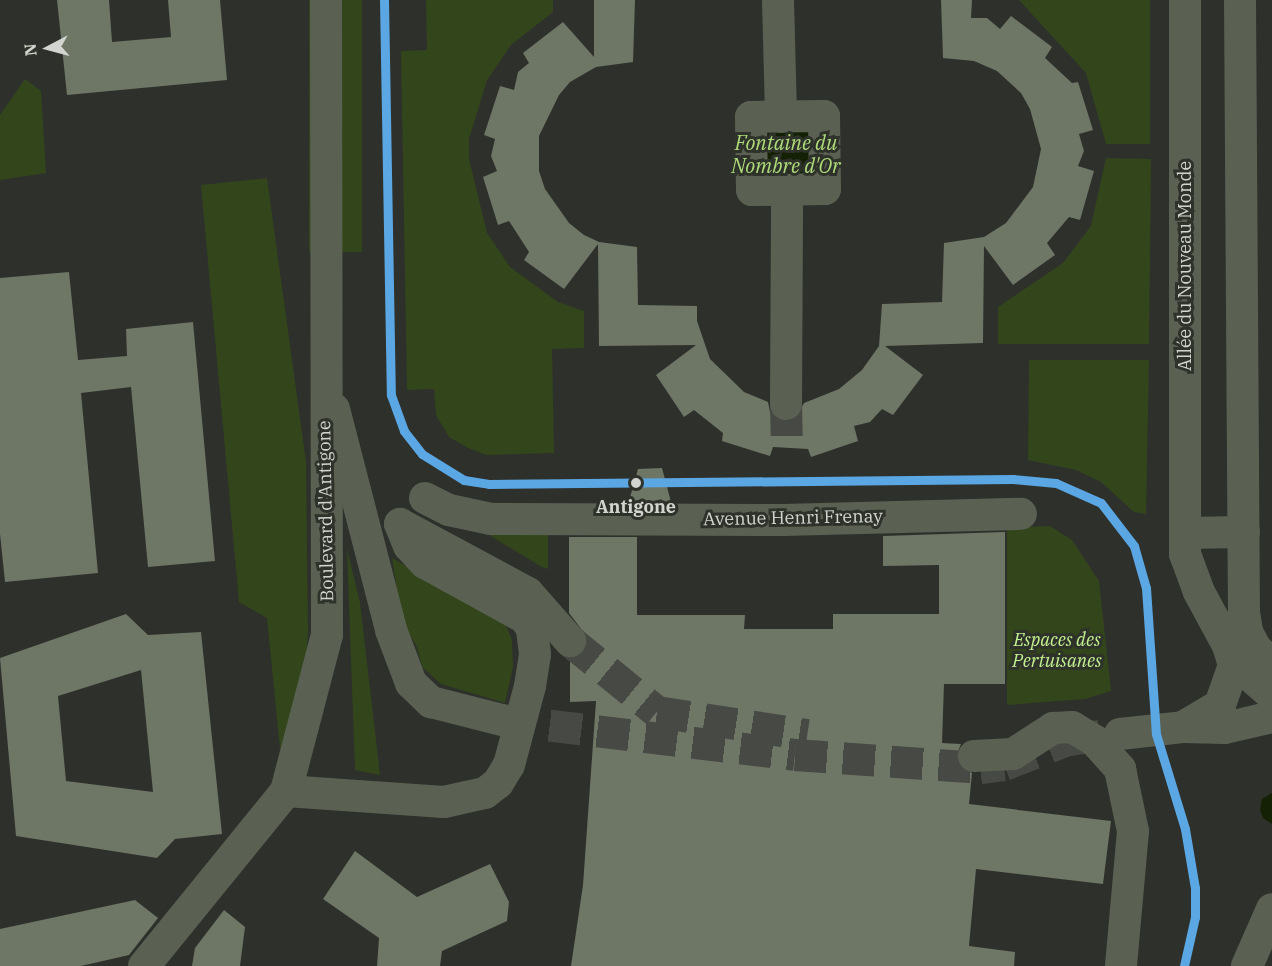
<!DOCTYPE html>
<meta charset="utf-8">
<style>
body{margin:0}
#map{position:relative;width:1272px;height:966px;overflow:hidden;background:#2e302c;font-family:"IBM Plex Serif",serif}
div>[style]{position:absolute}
.green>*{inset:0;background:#33461b;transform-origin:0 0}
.water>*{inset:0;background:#142104;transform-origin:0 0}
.building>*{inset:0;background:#6e7666}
.minor-tunnel>*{height:32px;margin-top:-16px;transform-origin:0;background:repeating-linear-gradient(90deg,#474944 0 32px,transparent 0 48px)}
.minor>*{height:32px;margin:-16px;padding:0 16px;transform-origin:16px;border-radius:16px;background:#5a6153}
.tram-1>*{height:9px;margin:-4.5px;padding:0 4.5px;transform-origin:4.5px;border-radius:4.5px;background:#5aa7e3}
.dots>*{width:16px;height:16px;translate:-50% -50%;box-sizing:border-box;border:3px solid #2e322a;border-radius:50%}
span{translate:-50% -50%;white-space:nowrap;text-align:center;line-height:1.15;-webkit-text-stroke:6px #2e322a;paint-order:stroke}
.street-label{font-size:18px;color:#d2d4cf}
.stop-label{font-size:18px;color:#d2d4cf;font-weight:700}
.park-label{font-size:18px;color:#c3f190;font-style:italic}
.water-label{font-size:20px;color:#b0dd7c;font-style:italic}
.north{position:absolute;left:18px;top:18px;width:60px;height:60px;-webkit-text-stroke:4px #2e322a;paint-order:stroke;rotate:264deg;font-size:16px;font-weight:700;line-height:24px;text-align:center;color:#d2d4cf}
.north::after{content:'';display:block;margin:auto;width:21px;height:27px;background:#d2d4cf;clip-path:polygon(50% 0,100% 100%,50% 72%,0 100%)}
</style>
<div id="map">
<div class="green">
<div style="left:309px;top:0;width:53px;height:252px"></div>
<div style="clip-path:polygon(426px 0,553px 0,553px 12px,511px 45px,487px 80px,469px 139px,469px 159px,487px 233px,510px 267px,558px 302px,584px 311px,584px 348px,552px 349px,554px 453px,487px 455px,468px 448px,449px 437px,436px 415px,434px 389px,407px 390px,401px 51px,427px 50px)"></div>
<div style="clip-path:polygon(1019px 0,1150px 0,1150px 144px,1106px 144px,1086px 73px)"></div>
<div style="clip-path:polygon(25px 79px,41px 91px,46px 173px,0 180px,0 115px)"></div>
<div style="clip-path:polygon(1106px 158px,1151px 159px,1149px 344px,998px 344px,998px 307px,1063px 263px,1091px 226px)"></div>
<div style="clip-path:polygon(267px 178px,306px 462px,308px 631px,304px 693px,280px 749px,267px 618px,239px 602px,201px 185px)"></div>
<div style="clip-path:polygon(1029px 360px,1149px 360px,1146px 514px,1134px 512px,1101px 482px,1076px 470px,1028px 460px)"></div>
<div style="clip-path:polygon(466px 521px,548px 526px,548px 569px,542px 567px)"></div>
<div style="clip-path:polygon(1050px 526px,1072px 540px,1099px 581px,1111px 691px,1085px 699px,1007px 705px,1007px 528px)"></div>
<div style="clip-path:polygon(347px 548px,360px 603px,380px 775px,355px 770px)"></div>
<div style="clip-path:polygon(392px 558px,505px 623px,512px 640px,513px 667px,505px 703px,441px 684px,422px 667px,417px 647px,402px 621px)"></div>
</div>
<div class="water">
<div style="left:761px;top:130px;width:48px;height:48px"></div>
<div style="clip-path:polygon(1272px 793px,1272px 824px,1263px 818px,1260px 810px,1262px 799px)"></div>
</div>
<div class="building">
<div style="clip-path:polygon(57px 0,109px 0,112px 42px,171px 37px,168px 0,220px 0,227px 80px,67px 95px)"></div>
<div style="clip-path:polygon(594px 0,635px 0,633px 62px,596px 67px,570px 82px,559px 95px,539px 136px,539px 171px,545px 189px,569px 223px,584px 235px,599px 242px,637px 247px,638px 305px,697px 306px,697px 321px,710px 359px,744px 392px,768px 402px,770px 412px,777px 420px,795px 419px,804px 403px,839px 389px,862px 370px,879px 346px,882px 304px,942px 302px,944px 243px,984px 237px,1006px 223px,1033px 187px,1041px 149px,1030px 109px,1021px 93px,997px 71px,974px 61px,943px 58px,941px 0,972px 0,971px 18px,987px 18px,1000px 29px,1011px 16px,1052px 47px,1045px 58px,1072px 83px,1078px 82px,1093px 130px,1079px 134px,1084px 151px,1078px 166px,1094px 171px,1080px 220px,1069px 217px,1047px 243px,1055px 255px,1013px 285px,984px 246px,983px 343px,885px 346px,923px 375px,893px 415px,882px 409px,870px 422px,854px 426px,858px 441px,811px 457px,808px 449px,773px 447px,770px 456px,722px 441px,723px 433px,694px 410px,684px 417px,656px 375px,696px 345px,599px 346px,598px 244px,564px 289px,524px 260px,529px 252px,509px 221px,498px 225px,483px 177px,497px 171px,491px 156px,495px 139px,484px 135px,500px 86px,514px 90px,518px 72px,529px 63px,523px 53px,563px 22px,594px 57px)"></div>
<div style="clip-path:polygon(69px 272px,78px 360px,127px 356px,126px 329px,193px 322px,215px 561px,148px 567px,131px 387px,81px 393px,98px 573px,5px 582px,0 534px,0 278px)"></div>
<div style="clip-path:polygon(662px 468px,671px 502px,629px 501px,638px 469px)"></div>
<div style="clip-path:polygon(1005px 532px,1005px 684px,944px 684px,942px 743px,961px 744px,956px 756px,959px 765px,972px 773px,969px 804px,1111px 821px,1103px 884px,976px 869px,969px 946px,1015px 952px,1014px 966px,571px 966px,583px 885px,596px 701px,570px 702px,570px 658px,582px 654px,588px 638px,569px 613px,569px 537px,637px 537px,637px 615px,745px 615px,744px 629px,833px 629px,833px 614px,939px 614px,939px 565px,883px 566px,883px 536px)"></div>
<div style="clip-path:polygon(evenodd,126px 614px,148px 635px,201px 632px,222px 834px,175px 839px,157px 858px,16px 836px,0 658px,126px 614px,141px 670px,153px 792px,66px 781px,58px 696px,141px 670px)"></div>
<div style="clip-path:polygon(355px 851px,417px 897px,490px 864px,509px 902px,507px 921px,442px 951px,440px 966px,377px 966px,379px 938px,323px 899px)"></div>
<div style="clip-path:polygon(135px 900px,158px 918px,129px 955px,81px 966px,0 966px,0 929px)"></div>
<div style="clip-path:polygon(224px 910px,245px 927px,240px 966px,192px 966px,195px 948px)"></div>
</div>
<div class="minor-tunnel">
<div style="left:786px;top:404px;width:44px;rotate:88.7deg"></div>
<div style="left:570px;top:641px;width:112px;rotate:39.2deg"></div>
<div style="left:657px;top:712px;width:152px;rotate:8.7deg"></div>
<div style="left:502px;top:720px;width:295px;rotate:6.8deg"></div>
<div style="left:795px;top:755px;width:185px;rotate:4deg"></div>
<div style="left:980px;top:768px;width:24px;rotate:-7deg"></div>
<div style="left:1004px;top:765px;width:69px;rotate:-21.3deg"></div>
<div style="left:1068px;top:740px;width:33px;rotate:-7deg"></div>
</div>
<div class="minor">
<div style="left:778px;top:0;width:117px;rotate:88.5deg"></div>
<div style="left:1185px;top:0;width:554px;rotate:90deg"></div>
<div style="left:1185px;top:554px;width:40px;rotate:69.8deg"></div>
<div style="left:1199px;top:592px;width:84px;rotate:61.6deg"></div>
<div style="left:1239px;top:666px;width:44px;rotate:41.3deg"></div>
<div style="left:1240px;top:0;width:612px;rotate:89.63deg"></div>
<div style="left:1244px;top:612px;width:20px;rotate:81deg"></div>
<div style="left:1247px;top:632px;width:19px;rotate:62deg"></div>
<div style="left:1256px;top:649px;width:21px;rotate:41deg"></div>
<div style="left:824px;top:116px;width:73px;rotate:89.2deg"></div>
<div style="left:825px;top:189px;width:73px;rotate:179.2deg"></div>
<div style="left:752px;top:190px;width:73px;rotate:-90.8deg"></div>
<div style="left:751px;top:117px;width:73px;rotate:-0.8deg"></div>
<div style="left:786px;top:404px;width:214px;rotate:-89.7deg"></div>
<div style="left:334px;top:409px;width:228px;rotate:75.5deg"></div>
<div style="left:391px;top:630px;width:57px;rotate:69.3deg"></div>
<div style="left:411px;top:683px;width:28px;rotate:44deg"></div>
<div style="left:431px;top:702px;width:73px;rotate:14.2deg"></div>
<div style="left:425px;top:498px;width:27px;rotate:27deg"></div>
<div style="left:449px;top:510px;width:43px;rotate:12.1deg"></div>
<div style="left:491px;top:519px;width:293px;rotate:0.2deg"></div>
<div style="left:784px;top:520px;width:237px;rotate:-1.5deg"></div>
<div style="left:400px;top:524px;width:145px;rotate:28.3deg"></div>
<div style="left:528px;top:593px;width:64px;rotate:48.8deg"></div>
<div style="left:1185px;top:533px;width:59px;rotate:-1deg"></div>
<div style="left:1183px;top:727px;width:43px;rotate:-30.7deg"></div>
<div style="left:1220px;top:705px;width:42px;rotate:-70.7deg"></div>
<div style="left:1234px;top:665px;width:21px;rotate:-107deg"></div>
<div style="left:1120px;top:734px;width:63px;rotate:-6.3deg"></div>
<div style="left:1183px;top:727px;width:42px;rotate:1.4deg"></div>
<div style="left:1225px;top:728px;width:48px;rotate:-13.2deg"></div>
<div style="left:974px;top:756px;width:39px;rotate:-3deg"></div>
<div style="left:1013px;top:754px;width:48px;rotate:-33deg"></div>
<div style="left:1053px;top:728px;width:19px;rotate:-3deg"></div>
<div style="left:1072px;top:727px;width:27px;rotate:31deg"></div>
<div style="left:1095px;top:741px;width:38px;rotate:48deg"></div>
<div style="left:1120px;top:769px;width:63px;rotate:78.2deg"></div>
<div style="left:1133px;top:831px;width:136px;rotate:95.1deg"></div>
<div style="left:286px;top:791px;width:158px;rotate:4deg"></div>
<div style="left:444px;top:802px;width:42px;rotate:-12.4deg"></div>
<div style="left:485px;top:793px;width:16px;rotate:-38deg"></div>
<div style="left:498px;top:783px;width:21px;rotate:-59deg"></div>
<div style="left:509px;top:765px;width:82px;rotate:-75.1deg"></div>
<div style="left:530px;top:686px;width:32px;rotate:-81deg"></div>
<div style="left:535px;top:654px;width:25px;rotate:-97deg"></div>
<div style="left:532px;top:629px;width:13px;rotate:-122deg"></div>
<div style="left:525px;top:618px;width:114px;rotate:-151.2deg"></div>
<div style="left:425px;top:563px;width:23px;rotate:-133deg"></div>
<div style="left:409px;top:546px;width:24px;rotate:-112deg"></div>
<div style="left:144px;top:966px;width:225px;rotate:-50.9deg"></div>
<div style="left:286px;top:791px;width:161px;rotate:-75.3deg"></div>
<div style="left:327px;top:635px;width:635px;rotate:-90.09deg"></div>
<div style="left:1247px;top:966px;width:62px;rotate:-66.3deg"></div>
</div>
<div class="tram-1">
<div style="left:384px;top:0;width:395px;rotate:89deg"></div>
<div style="left:391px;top:395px;width:38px;rotate:70deg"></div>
<div style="left:404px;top:431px;width:29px;rotate:52deg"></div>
<div style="left:422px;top:454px;width:49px;rotate:31.8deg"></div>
<div style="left:464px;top:480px;width:25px;rotate:9deg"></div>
<div style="left:489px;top:484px;width:524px;rotate:-0.55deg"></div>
<div style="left:1013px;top:479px;width:43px;rotate:5.3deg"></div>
<div style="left:1056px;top:483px;width:49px;rotate:24deg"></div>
<div style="left:1101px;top:503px;width:54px;rotate:52.5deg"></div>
<div style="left:1134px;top:546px;width:44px;rotate:74.1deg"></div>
<div style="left:1146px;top:588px;width:146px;rotate:86.1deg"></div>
<div style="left:1156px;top:734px;width:99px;rotate:73deg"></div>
<div style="left:1185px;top:829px;width:60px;rotate:80.4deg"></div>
<div style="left:1195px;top:888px;width:29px;rotate:90deg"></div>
<div style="left:1195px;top:917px;width:50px;rotate:102.7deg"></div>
</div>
<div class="dots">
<div style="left:636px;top:483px;background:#d2d4cf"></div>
</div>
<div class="street-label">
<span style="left:1185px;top:266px;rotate:-90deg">Allée du Nouveau Monde</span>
<span style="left:326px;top:511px;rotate:-91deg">Boulevard d'Antigone</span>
<span style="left:793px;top:518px;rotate:-1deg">Avenue Henri Frenay</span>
</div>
<div class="stop-label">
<span style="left:636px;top:507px">Antigone</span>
</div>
<div class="park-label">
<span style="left:1057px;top:651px">Espaces des<br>Pertuisanes</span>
</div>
<div class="water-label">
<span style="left:786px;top:154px">Fontaine du<br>Nombre d'Or</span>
</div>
<div class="north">N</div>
</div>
